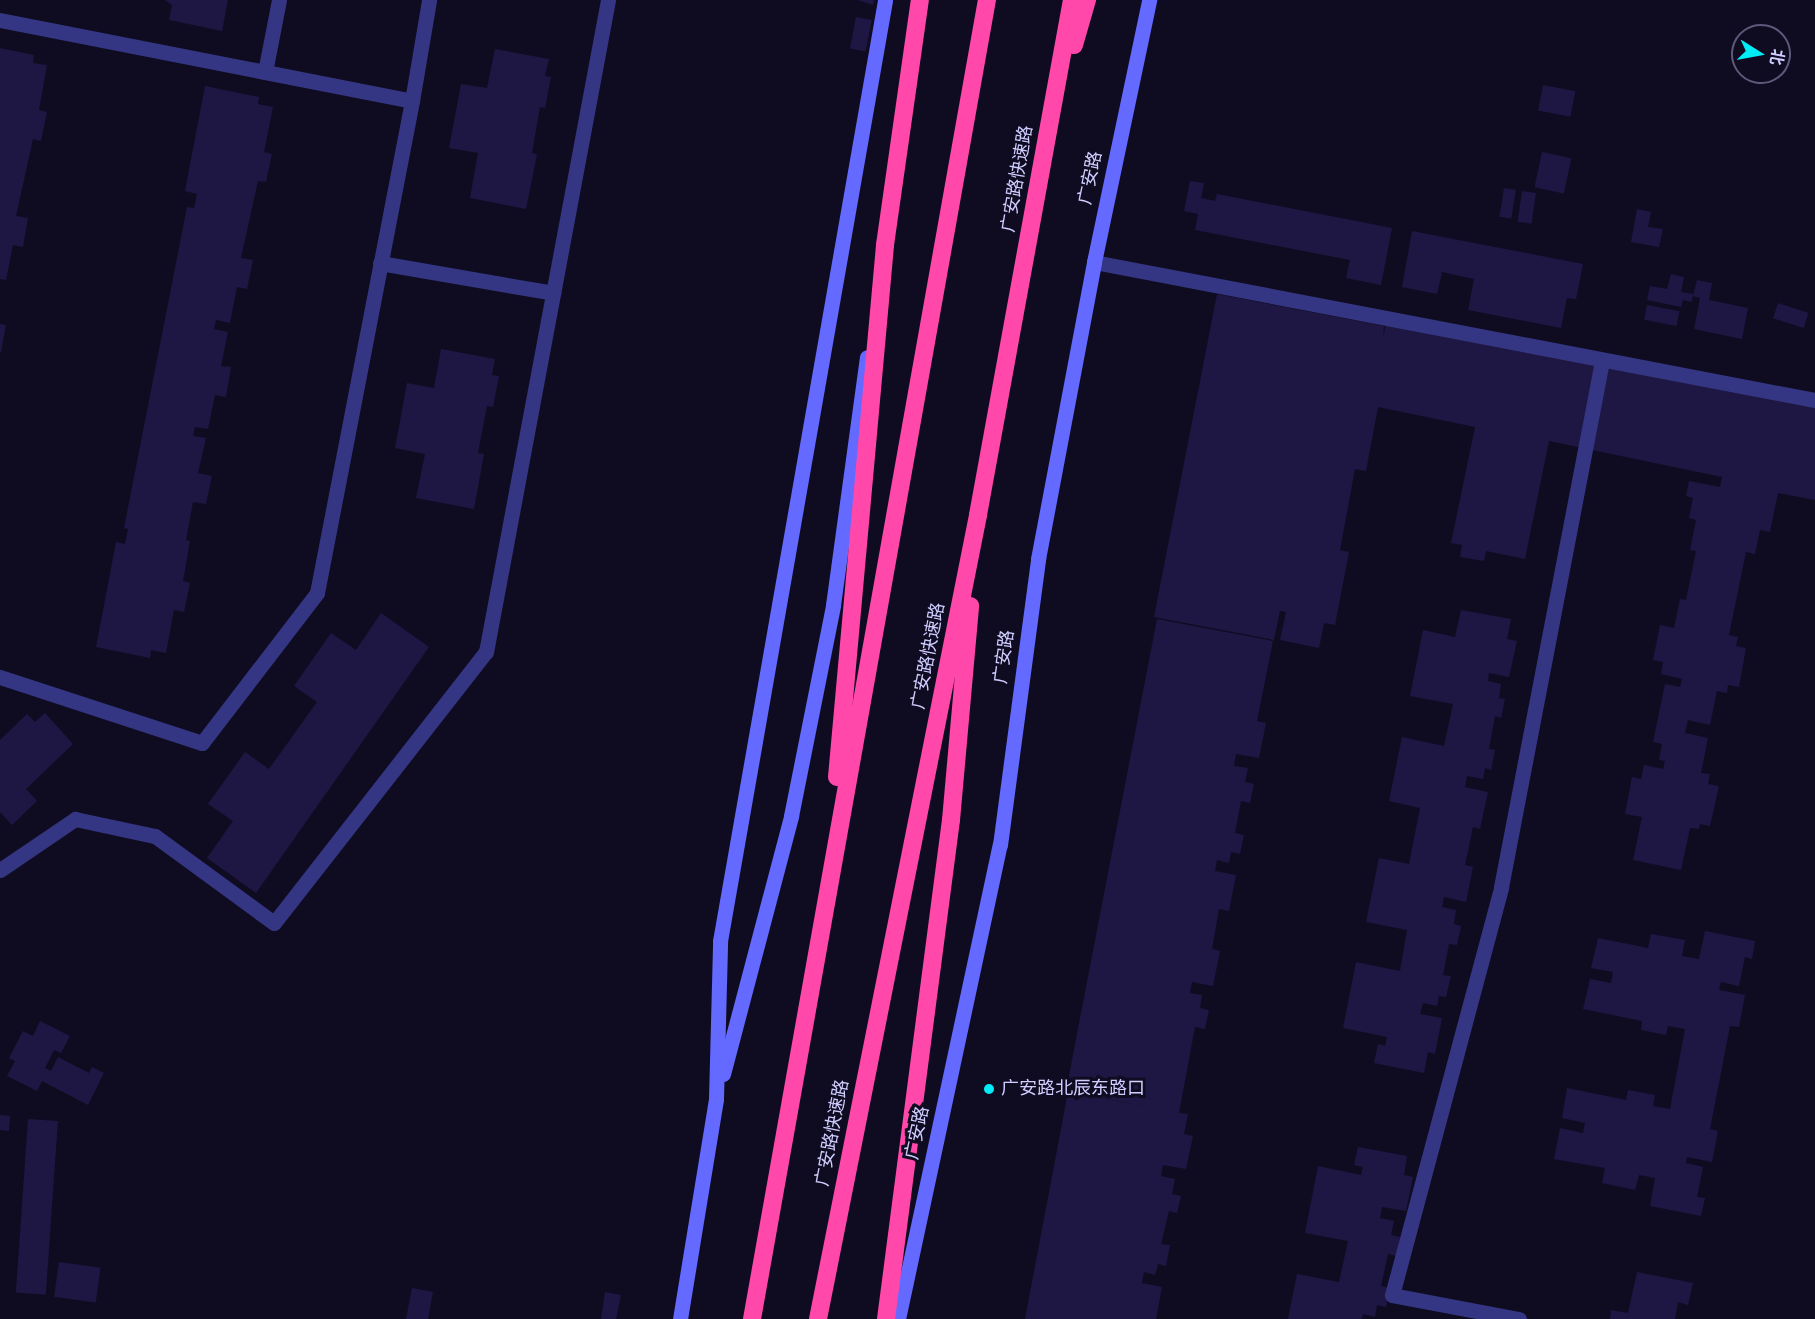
<!DOCTYPE html>
<meta charset="utf-8">
<style>
body{margin:0}
#map{position:relative;width:1815px;height:1319px;overflow:hidden;background:#0f0c22;font-family:"Source Sans 3","Noto Sans SC",sans-serif}
div>[style]{position:absolute}
.building>*{inset:0;background:#1e1743;transform-origin:0 0}
.street>*{height:15px;margin:-7.5px;padding:0 7.5px;transform-origin:7.5px;border-radius:7.5px;background:#353683}
.secondary>*{height:15px;margin:-7.5px;padding:0 7.5px;transform-origin:7.5px;border-radius:7.5px;background:#6469ff}
.highway>*{height:18px;margin:-9px;padding:0 9px;transform-origin:9px;border-radius:9px;background:#ff48aa}
.dots>*{width:16px;height:16px;translate:-50% -50%;box-sizing:border-box;border:3px solid #0f0c22;border-radius:50%}
span{translate:-50% -50%;white-space:nowrap;text-align:center;line-height:1.15;-webkit-text-stroke:6px #0f0c22;paint-order:stroke}
.street-label{font-size:18px;color:#d0cdff}
.poi-label{font-size:18px;color:#d0cdff}
.left{translate:0 -50%;text-align:left}
.north{position:absolute;left:1731px;top:24px;width:60px;height:60px;box-sizing:border-box;background:#0f0c22;border:2px solid #5c597a;border-radius:50%;rotate:101deg;font-size:16px;font-weight:700;line-height:24px;text-align:center;color:#d0cdff}
.north::after{content:'';display:block;margin:auto;width:21px;height:27px;background:#00edf8;clip-path:polygon(50% 0,100% 100%,50% 72%,0 100%)}
</style>
<div id="map">
<div class="building">
<div style="clip-path:polygon(165px 0,228px 0,222px 31px,169px 20px,172px 5px)"></div>
<div style="clip-path:polygon(858px 0,874px 0,873px 5px)"></div>
<div style="left:856px;top:17px;width:16px;height:32px;rotate:11deg"></div>
<div style="clip-path:polygon(0 48px,34px 55px,33px 63px,47px 65px,39px 110px,47px 112px,41px 141px,33px 139px,16px 216px,28px 218px,23px 247px,13px 245px,6px 280px,0 279px)"></div>
<div style="clip-path:polygon(495px 49px,549px 59px,545px 76px,551px 77px,545px 108px,540px 107px,532px 153px,537px 154px,526px 209px,470px 198px,478px 153px,449px 148px,461px 84px,487px 88px)"></div>
<div style="left:1543px;top:85px;width:33px;height:26px;rotate:11deg"></div>
<div style="clip-path:polygon(205px 86px,259px 97px,258px 104px,273px 107px,264px 152px,272px 154px,266px 182px,258px 181px,241px 258px,253px 260px,247px 289px,237px 287px,230px 323px,216px 320px,214px 329px,228px 332px,221px 366px,231px 367px,226px 397px,215px 395px,208px 429px,195px 427px,193px 436px,206px 438px,198px 473px,212px 476px,206px 504px,193px 502px,186px 540px,190px 541px,183px 581px,190px 583px,184px 612px,174px 610px,166px 653px,151px 650px,150px 658px,96px 647px,116px 542px,125px 544px,128px 529px,124px 528px,187px 207px,194px 208px,197px 194px,185px 191px)"></div>
<div style="left:1542px;top:152px;width:30px;height:36px;rotate:12deg"></div>
<div style="clip-path:polygon(1190px 181px,1204px 183px,1201px 198px,1215px 201px,1217px 194px,1392px 228px,1381px 285px,1346px 278px,1350px 260px,1195px 230px,1198px 214px,1184px 211px)"></div>
<div style="left:1504px;top:188px;width:12px;height:29px;rotate:9deg"></div>
<div style="left:1522px;top:191px;width:14px;height:31px;rotate:8deg"></div>
<div style="clip-path:polygon(1637px 209px,1651px 212px,1648px 227px,1663px 229px,1659px 247px,1631px 242px)"></div>
<div style="clip-path:polygon(1412px 231px,1583px 264px,1576px 299px,1567px 298px,1561px 328px,1468px 310px,1474px 279px,1442px 272px,1437px 294px,1402px 287px)"></div>
<div style="clip-path:polygon(1671px 274px,1684px 277px,1681px 292px,1693px 294px,1692px 302px,1683px 300px,1681px 307px,1647px 300px,1650px 286px,1667px 289px)"></div>
<div style="clip-path:polygon(1697px 280px,1712px 283px,1709px 300px,1748px 308px,1742px 339px,1694px 329px,1700px 298px,1693px 296px)"></div>
<div style="clip-path:polygon(1217px 294px,1384px 326px,1383px 338px,1387px 318px,1815px 406px,1815px 500px,1778px 493px,1770px 532px,1760px 530px,1755px 554px,1746px 552px,1729px 635px,1738px 637px,1736px 646px,1746px 648px,1739px 687px,1728px 685px,1727px 693px,1717px 691px,1710px 725px,1688px 720px,1685px 733px,1708px 738px,1701px 773px,1710px 774px,1708px 784px,1719px 786px,1710px 826px,1700px 824px,1699px 829px,1690px 828px,1681px 870px,1633px 860px,1642px 817px,1625px 814px,1632px 777px,1641px 779px,1644px 765px,1663px 769px,1665px 761px,1659px 760px,1662px 744px,1653px 742px,1665px 684px,1680px 687px,1682px 679px,1661px 674px,1663px 662px,1653px 660px,1660px 625px,1674px 628px,1680px 599px,1686px 600px,1696px 551px,1690px 550px,1696px 520px,1689px 518px,1693px 498px,1686px 496px,1689px 481px,1720px 487px,1722px 477px,1549px 441px,1525px 559px,1486px 551px,1484px 561px,1460px 557px,1462px 545px,1451px 543px,1475px 427px,1378px 407px,1366px 471px,1355px 469px,1340px 550px,1349px 552px,1335px 625px,1324px 623px,1319px 648px,1280px 640px,1286px 612px,1280px 611px,1274px 640px,1154px 617px)"></div>
<div style="left:1778px;top:303px;width:32px;height:16px;rotate:18deg"></div>
<div style="left:1647px;top:305px;width:33px;height:15px;rotate:11deg"></div>
<div style="clip-path:polygon(0 324px,6px 325px,1px 352px,0 352px)"></div>
<div style="clip-path:polygon(441px 349px,495px 359px,492px 375px,499px 376px,493px 407px,487px 406px,478px 453px,484px 454px,474px 509px,416px 498px,425px 454px,395px 448px,407px 383px,434px 388px)"></div>
<div style="clip-path:polygon(1461px 610px,1511px 619px,1507px 639px,1517px 641px,1509px 677px,1489px 673px,1488px 681px,1501px 684px,1499px 698px,1505px 699px,1501px 718px,1495px 716px,1489px 749px,1495px 750px,1491px 770px,1485px 768px,1483px 779px,1467px 776px,1465px 787px,1488px 792px,1480px 829px,1473px 827px,1465px 865px,1473px 867px,1466px 902px,1444px 897px,1442px 907px,1456px 910px,1454px 924px,1461px 926px,1457px 945px,1449px 944px,1443px 975px,1451px 976px,1446px 997px,1439px 996px,1437px 1006px,1423px 1003px,1420px 1014px,1442px 1018px,1435px 1054px,1428px 1052px,1424px 1073px,1374px 1063px,1378px 1044px,1385px 1046px,1387px 1037px,1343px 1028px,1356px 962px,1400px 971px,1407px 930px,1366px 922px,1379px 858px,1409px 864px,1420px 808px,1389px 801px,1402px 737px,1444px 746px,1453px 704px,1410px 696px,1423px 630px,1455px 637px)"></div>
<div style="clip-path:polygon(381px 613px,429px 647px,256px 893px,207px 858px,233px 821px,208px 804px,245px 752px,269px 769px,317px 702px,294px 686px,331px 633px,356px 650px)"></div>
<div style="clip-path:polygon(1157px 619px,1273px 641px,1257px 721px,1266px 723px,1259px 758px,1236px 754px,1234px 766px,1248px 768px,1245px 782px,1254px 784px,1250px 803px,1241px 801px,1235px 833px,1244px 835px,1240px 854px,1231px 852px,1229px 863px,1217px 860px,1215px 871px,1236px 875px,1229px 911px,1219px 909px,1212px 949px,1220px 951px,1213px 986px,1192px 982px,1190px 993px,1202px 995px,1200px 1008px,1209px 1010px,1205px 1029px,1195px 1027px,1179px 1113px,1188px 1114px,1184px 1134px,1193px 1136px,1186px 1169px,1163px 1165px,1161px 1176px,1175px 1179px,1172px 1194px,1181px 1196px,1177px 1213px,1169px 1211px,1161px 1244px,1170px 1245px,1166px 1266px,1158px 1264px,1155px 1275px,1144px 1272px,1142px 1283px,1162px 1287px,1156px 1319px,1025px 1319px,1068px 1092px,1154px 1108px,1066px 1091px)"></div>
<div style="clip-path:polygon(45px 713px,73px 744px,26px 789px,37px 801px,12px 825px,0 812px,0 740px,27px 714px,35px 722px)"></div>
<div style="clip-path:polygon(1705px 931px,1755px 941px,1752px 959px,1745px 957px,1739px 986px,1721px 982px,1719px 990px,1745px 995px,1739px 1027px,1730px 1026px,1710px 1129px,1718px 1131px,1712px 1162px,1687px 1157px,1686px 1163px,1703px 1167px,1697px 1197px,1705px 1198px,1701px 1216px,1650px 1206px,1655px 1178px,1639px 1175px,1635px 1190px,1602px 1183px,1605px 1168px,1554px 1159px,1560px 1128px,1583px 1133px,1585px 1123px,1562px 1118px,1567px 1088px,1626px 1100px,1628px 1090px,1655px 1095px,1653px 1106px,1670px 1109px,1685px 1029px,1668px 1026px,1666px 1035px,1641px 1030px,1642px 1021px,1583px 1009px,1590px 979px,1611px 983px,1613px 972px,1591px 968px,1598px 938px,1648px 948px,1651px 934px,1685px 940px,1682px 956px,1699px 959px)"></div>
<div style="clip-path:polygon(40px 1021px,70px 1036px,61px 1053px,54px 1050px,45px 1068px,51px 1071px,58px 1057px,89px 1073px,92px 1067px,104px 1073px,88px 1105px,42px 1081px,37px 1091px,7px 1076px,15px 1061px,9px 1058px,23px 1031px,33px 1036px)"></div>
<div style="clip-path:polygon(0 1115px,10px 1116px,9px 1131px,0 1130px)"></div>
<div style="left:28px;top:1119px;width:30px;height:174px;rotate:4deg"></div>
<div style="clip-path:polygon(1358px 1147px,1407px 1156px,1404px 1175px,1413px 1177px,1406px 1211px,1382px 1207px,1380px 1218px,1394px 1221px,1391px 1235px,1400px 1237px,1397px 1256px,1388px 1254px,1381px 1286px,1390px 1288px,1386px 1307px,1377px 1305px,1375px 1317px,1363px 1314px,1362px 1319px,1288px 1319px,1297px 1274px,1339px 1282px,1348px 1241px,1305px 1233px,1318px 1166px,1361px 1175px,1363px 1167px,1354px 1165px)"></div>
<div style="left:59px;top:1262px;width:42px;height:35px;rotate:8deg"></div>
<div style="clip-path:polygon(1637px 1272px,1693px 1283px,1688px 1305px,1678px 1302px,1675px 1319px,1610px 1319px,1611px 1310px,1628px 1313px)"></div>
<div style="clip-path:polygon(412px 1288px,433px 1292px,428px 1319px,406px 1319px)"></div>
<div style="clip-path:polygon(605px 1292px,621px 1295px,616px 1319px,601px 1319px)"></div>
</div>
<div class="street">
<div style="left:0;top:20px;width:420px;rotate:11.1deg"></div>
<div style="left:412px;top:101px;width:501px;rotate:100.93deg"></div>
<div style="left:317px;top:593px;width:189px;rotate:127.5deg"></div>
<div style="left:202px;top:743px;width:213px;rotate:-161.9deg"></div>
<div style="left:265px;top:72px;width:73px;rotate:-79deg"></div>
<div style="left:412px;top:101px;width:102px;rotate:-80.4deg"></div>
<div style="left:1094px;top:262px;width:734px;rotate:10.84deg"></div>
<div style="left:380px;top:263px;width:176px;rotate:9.8deg"></div>
<div style="left:0;top:870px;width:91px;rotate:-34.2deg"></div>
<div style="left:75px;top:819px;width:82px;rotate:12deg"></div>
<div style="left:155px;top:836px;width:147px;rotate:36.2deg"></div>
<div style="left:274px;top:923px;width:344px;rotate:-52deg"></div>
<div style="left:486px;top:652px;width:663px;rotate:-79.4deg"></div>
<div style="left:1519px;top:1319px;width:129px;rotate:-169.3deg"></div>
<div style="left:1392px;top:1295px;width:422px;rotate:-75deg"></div>
<div style="left:1501px;top:887px;width:536px;rotate:-79.13deg"></div>
</div>
<div class="secondary">
<div style="left:723px;top:1074px;width:267px;rotate:-75.2deg"></div>
<div style="left:791px;top:816px;width:215px;rotate:-78.7deg"></div>
<div style="left:833px;top:605px;width:250px;rotate:-82.2deg"></div>
<div style="left:680px;top:1319px;width:223px;rotate:-80.7deg"></div>
<div style="left:716px;top:1099px;width:158px;rotate:-88.5deg"></div>
<div style="left:720px;top:941px;width:955px;rotate:-80.05deg"></div>
<div style="left:898px;top:1319px;width:485px;rotate:-77.9deg"></div>
<div style="left:1000px;top:845px;width:289px;rotate:-82.4deg"></div>
<div style="left:1038px;top:559px;width:302px;rotate:-79.3deg"></div>
<div style="left:1094px;top:262px;width:268px;rotate:-78.1deg"></div>
</div>
<div class="highway">
<div style="left:1074px;top:45px;width:47px;rotate:-73.9deg"></div>
<div style="left:837px;top:777px;width:534px;rotate:-84.84deg"></div>
<div style="left:885px;top:245px;width:247px;rotate:-81.9deg"></div>
<div style="left:752px;top:1319px;width:1340px;rotate:-79.9deg"></div>
<div style="left:818px;top:1319px;width:820px;rotate:-78.74deg"></div>
<div style="left:978px;top:515px;width:524px;rotate:-79.66deg"></div>
<div style="left:886px;top:1319px;width:503px;rotate:-82.58deg"></div>
<div style="left:951px;top:820px;width:215px;rotate:-84.9deg"></div>
</div>
<div class="dots">
<div style="left:989px;top:1089px;background:#00edf8"></div>
</div>
<div class="street-label">
<span style="left:1091px;top:178px;rotate:-78deg">广安路</span>
<span style="left:1018px;top:179px;rotate:-80deg">广安路快速路</span>
<span style="left:929px;top:656px;rotate:-79deg">广安路快速路</span>
<span style="left:1005px;top:657px;rotate:-82deg">广安路</span>
<span style="left:833px;top:1133px;rotate:-79deg">广安路快速路</span>
<span style="left:918px;top:1133px;rotate:-78deg">广安路</span>
</div>
<div class="poi-label">
<span class="left" style="left:1001px;top:1089px">广安路北辰东路口</span>
</div>
<div class="north">北</div>
</div>
